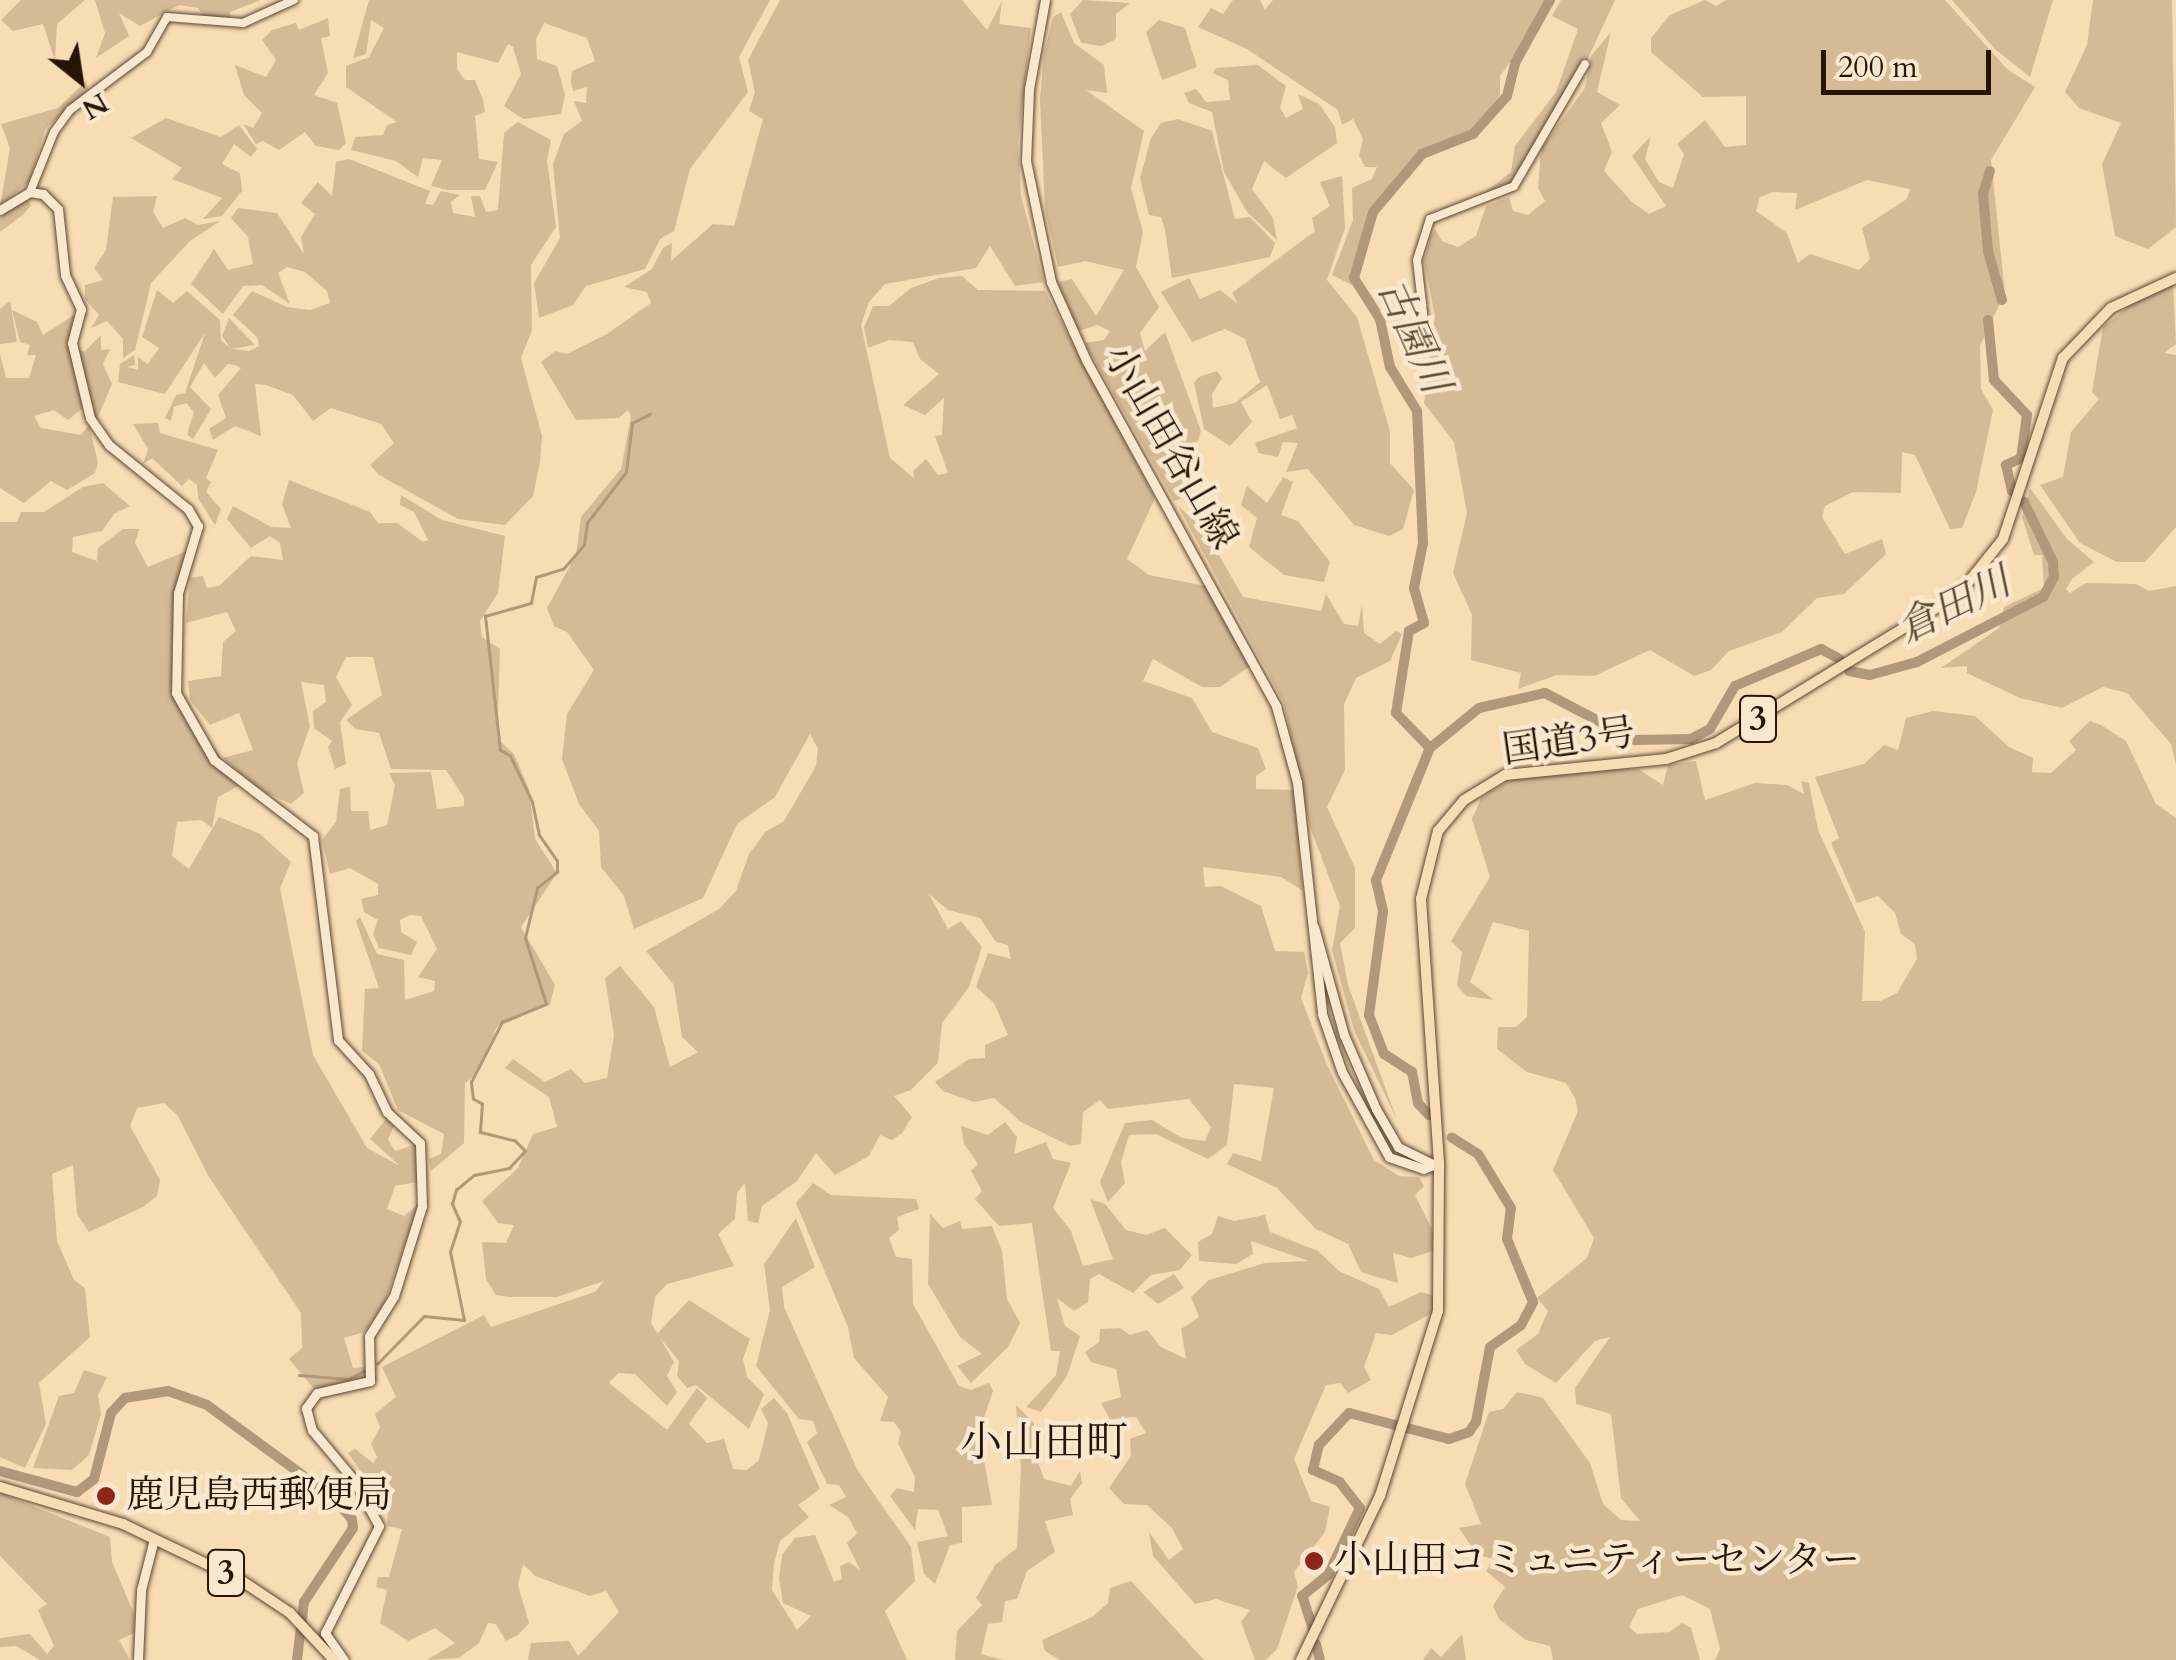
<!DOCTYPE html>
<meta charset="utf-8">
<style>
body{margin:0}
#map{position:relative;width:2176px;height:1660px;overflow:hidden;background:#f8dcb4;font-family:Cardo,"Noto Serif JP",serif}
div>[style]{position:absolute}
.green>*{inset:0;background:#d5ba96}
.stream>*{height:2.5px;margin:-1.25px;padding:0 1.25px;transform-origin:1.25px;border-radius:1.25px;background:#b19879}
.river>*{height:10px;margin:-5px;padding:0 5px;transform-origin:5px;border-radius:5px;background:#b19879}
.roads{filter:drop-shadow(0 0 2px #5c4632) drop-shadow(0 0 2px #5c4632)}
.tertiary>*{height:8px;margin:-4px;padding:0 4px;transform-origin:4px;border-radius:4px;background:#fae8ce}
.secondary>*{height:9px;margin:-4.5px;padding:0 4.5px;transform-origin:4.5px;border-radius:4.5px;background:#fae8ce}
.trunk>*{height:10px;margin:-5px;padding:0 5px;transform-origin:5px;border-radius:5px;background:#f8dcb4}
.dots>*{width:28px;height:28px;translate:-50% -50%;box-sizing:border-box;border:5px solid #fae8ce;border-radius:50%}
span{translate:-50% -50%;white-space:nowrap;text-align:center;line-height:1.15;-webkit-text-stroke:9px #fae8ce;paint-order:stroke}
.shield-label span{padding:2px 8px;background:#fae8ce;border:2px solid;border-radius:8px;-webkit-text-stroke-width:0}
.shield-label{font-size:35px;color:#281406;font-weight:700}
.street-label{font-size:38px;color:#281406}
.poi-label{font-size:38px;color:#281406}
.left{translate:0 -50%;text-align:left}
.water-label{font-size:40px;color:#5f4934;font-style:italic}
.quarter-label{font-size:42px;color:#281406}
.north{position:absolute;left:30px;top:30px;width:100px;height:100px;-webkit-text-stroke:8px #fae8ce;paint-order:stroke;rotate:150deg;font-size:28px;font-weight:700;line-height:40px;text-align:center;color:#281406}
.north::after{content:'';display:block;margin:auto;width:35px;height:45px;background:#281406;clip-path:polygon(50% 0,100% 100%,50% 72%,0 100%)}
.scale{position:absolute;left:1821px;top:50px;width:170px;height:45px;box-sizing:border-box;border:5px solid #281406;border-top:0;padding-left:12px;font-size:30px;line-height:35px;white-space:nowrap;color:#281406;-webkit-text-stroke:8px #fae8ce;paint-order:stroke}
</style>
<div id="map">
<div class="green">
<div style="clip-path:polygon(21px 0,85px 0,57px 24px,55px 61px,43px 24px,13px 31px,1px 20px)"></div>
<div style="clip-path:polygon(95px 0,261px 0,230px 12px,231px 18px,203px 16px,198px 8px,179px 5px,140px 26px,119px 13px,129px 36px,96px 58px,105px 33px)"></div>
<div style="clip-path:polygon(369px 0,770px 0,739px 57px,748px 92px,690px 169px,674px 231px,660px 239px,645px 269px,586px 286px,573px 305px,539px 318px,534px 283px,560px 238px,553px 164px,564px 134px,582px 121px,574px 101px,586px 103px,587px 87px,573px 91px,571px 82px,572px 71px,595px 61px,587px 38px,544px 23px,536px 39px,537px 59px,557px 66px,565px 95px,561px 114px,523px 119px,504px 106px,521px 74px,513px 47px,508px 44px,498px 63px,457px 52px,457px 69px,465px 80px,475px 80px,483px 100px,485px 112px,475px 116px,479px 159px,498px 162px,485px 190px,448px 190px,431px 186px,442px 160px,423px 158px,418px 177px,396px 161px,351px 150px,355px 137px,383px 135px,387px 125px,397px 122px,346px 87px,346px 66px,369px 57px,384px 28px,371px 20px,366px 54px,353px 58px)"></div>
<div style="clip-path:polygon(780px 0,962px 0,987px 30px,1002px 1px,999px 24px,1031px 28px,1018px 143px,1021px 196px,1044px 282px,1015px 286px,990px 246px,976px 268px,885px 284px,869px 302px,861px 325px,890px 458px,915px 479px,913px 471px,926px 459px,938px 475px,948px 473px,935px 436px,942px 435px,944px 398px,925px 415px,903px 405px,939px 374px,920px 359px,913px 342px,889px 340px,868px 348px,864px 327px,873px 306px,889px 306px,911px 288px,939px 278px,962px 276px,978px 290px,1045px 291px,1155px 498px,1127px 559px,1149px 575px,1206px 586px,1250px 666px,1220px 687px,1202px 687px,1153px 659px,1143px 681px,1192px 698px,1212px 732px,1258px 748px,1266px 769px,1256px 776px,1256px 789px,1295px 790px,1302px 890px,1281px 877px,1203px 867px,1205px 887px,1221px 886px,1261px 906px,1275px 951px,1304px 952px,1308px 973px,1301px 998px,1327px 1065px,1374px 1160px,1399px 1176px,1419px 1177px,1424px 1186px,1415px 1195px,1441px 1248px,1411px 1258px,1393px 1253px,1398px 1283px,1373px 1276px,1361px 1272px,1348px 1244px,1316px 1229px,1277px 1188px,1227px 1164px,1233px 1153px,1261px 1161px,1274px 1088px,1234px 1084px,1227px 1145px,1208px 1159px,1156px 1134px,1129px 1135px,1121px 1162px,1125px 1183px,1108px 1202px,1100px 1182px,1125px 1123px,1152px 1120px,1182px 1138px,1205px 1141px,1211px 1127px,1189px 1099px,1108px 1109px,1100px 1100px,1083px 1112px,1081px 1144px,1070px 1146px,1021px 1122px,994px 1098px,974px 1102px,943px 1091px,935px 1082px,969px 1059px,985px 1058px,985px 1045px,1008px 1035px,994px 1003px,976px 987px,988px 953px,1011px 959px,1008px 945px,996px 942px,980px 918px,948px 910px,929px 894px,948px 929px,961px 921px,982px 947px,969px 987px,942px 1023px,938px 1063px,911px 1090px,894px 1096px,912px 1117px,902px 1133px,892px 1140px,880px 1135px,869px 1156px,835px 1175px,816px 1153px,797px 1181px,762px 1206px,758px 1223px,748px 1221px,745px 1183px,737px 1193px,735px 1219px,718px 1234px,734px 1266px,667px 1284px,655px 1297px,651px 1323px,674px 1362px,667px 1376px,677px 1392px,667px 1406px,635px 1374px,618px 1373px,609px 1383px,667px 1430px,697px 1388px,707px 1398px,689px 1424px,707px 1443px,724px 1439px,733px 1469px,747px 1470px,759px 1460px,768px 1423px,761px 1409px,774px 1398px,787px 1413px,820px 1489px,798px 1505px,809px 1517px,780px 1541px,774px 1564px,772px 1590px,797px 1630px,811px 1616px,783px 1603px,779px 1579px,782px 1555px,795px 1538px,815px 1535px,834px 1582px,842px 1579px,840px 1566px,849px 1562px,860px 1570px,847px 1543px,857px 1533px,848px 1517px,829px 1505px,846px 1497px,839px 1485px,827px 1484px,807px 1442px,817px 1433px,813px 1421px,799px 1419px,756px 1366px,770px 1310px,764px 1264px,796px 1218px,815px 1267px,782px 1287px,784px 1307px,858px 1471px,911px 1547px,915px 1581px,885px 1611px,907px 1660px,528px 1660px,531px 1643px,569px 1641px,578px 1656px,619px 1612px,606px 1591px,590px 1596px,535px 1576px,523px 1564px,518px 1585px,529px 1623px,518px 1635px,506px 1641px,496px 1624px,488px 1623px,479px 1643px,459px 1658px,427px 1660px,455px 1643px,435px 1628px,408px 1641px,380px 1623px,387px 1590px,376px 1587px,378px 1577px,389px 1577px,402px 1529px,387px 1526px,388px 1510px,348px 1453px,355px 1449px,373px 1463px,377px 1457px,371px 1444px,380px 1427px,375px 1414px,396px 1397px,382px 1367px,484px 1315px,491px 1327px,595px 1292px,604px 1281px,557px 1297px,509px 1297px,496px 1295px,486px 1279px,482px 1242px,506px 1243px,514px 1225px,498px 1223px,482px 1201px,518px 1168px,533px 1134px,557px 1127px,549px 1097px,505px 1068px,513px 1059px,545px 1082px,571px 1069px,585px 1083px,607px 1078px,614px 1035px,605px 978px,620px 966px,654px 1007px,670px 1067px,698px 1052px,682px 1037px,674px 985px,646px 951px,719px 909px,736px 891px,749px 854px,765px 832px,784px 821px,816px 766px,818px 749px,810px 734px,775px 797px,737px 824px,703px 898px,634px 929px,624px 896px,601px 867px,599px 831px,579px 804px,562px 759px,567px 714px,594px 670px,567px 632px,554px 626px,547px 608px,576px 555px,581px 517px,621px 469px,631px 416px,628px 410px,619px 418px,576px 420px,541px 362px,555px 351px,567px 354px,607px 334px,651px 303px,647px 292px,624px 287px,652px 269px,663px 248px,672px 243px,671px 261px,713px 224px,734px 226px,763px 119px,749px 111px,755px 92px,748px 60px)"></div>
<div style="clip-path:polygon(1083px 0,1130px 3px,1116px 14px,1116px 39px,1102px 46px,1081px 43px,1070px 14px)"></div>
<div style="clip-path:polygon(1233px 0,1260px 0,1265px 10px,1273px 0,1555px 0,1500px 76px,1500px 95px,1488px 113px,1468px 132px,1429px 146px,1410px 177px,1381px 202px,1350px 272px,1352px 285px,1332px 275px,1353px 220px,1352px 188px,1372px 179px,1377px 167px,1365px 167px,1359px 156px,1363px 139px,1353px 119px,1342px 125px,1338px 110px,1247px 49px,1198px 27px,1211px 8px,1223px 14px)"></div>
<div style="clip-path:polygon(1561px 0,1615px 0,1571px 95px,1510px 186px,1482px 195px,1511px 172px,1515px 146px,1556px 92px,1578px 29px,1552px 16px)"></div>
<div style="clip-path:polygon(evenodd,1705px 0,1716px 6px,1726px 0,1945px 0,2008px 70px,2035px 87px,1991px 160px,2005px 293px,1980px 346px,1981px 389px,1993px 410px,1976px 492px,1962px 528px,1950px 529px,1915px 455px,1902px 452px,1901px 493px,1853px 492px,1825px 506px,1822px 517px,1845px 554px,1882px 539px,1886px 554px,1844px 594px,1817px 598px,1782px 632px,1729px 651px,1711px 670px,1694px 676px,1650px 650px,1594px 676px,1557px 675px,1518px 689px,1521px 673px,1471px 660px,1472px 615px,1453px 573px,1467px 513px,1454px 442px,1424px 403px,1435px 316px,1424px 261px,1430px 239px,1435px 229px,1442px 241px,1458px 247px,1476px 236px,1486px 206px,1509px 197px,1513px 211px,1528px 215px,1545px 201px,1538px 188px,1541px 149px,1585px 88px,1591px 56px,1611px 32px,1597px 92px,1620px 105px,1601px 123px,1612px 152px,1604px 171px,1632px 202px,1649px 214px,1666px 206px,1632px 156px,1651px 136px,1645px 159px,1659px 182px,1673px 188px,1684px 154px,1677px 144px,1705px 120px,1725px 147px,1746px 145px,1746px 96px,1703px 97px,1651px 52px,1651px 38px,1670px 15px,1705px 0,1867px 180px,1910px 189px,1907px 199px,1862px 228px,1870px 259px,1859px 270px,1810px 254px,1798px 263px,1787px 233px,1756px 211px,1760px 197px,1773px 192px,1797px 193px,1795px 210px,1867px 180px)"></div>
<div style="clip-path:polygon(1952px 0,2053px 0,2030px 77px,1996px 50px)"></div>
<div style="clip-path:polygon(2093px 0,2172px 0,2176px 227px,2148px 249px,2115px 236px,2102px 164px,2121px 123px,2079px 108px,2065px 92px,2087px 45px)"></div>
<div style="clip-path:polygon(1061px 12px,1074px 43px,1104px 65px,1107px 93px,1086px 90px,1144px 131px,1131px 188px,1143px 232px,1136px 267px,1159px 307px,1140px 333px,1145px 351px,1165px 332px,1201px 431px,1180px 499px,1174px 501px,1085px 343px,1104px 340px,1110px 331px,1097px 325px,1079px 331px,1058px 282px,1072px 279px,1096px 316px,1124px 270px,1085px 261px,1058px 267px,1045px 210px,1040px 99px,1044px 52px,1053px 17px)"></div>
<div style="clip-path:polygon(328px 18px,330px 36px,321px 38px,328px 73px,314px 95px,337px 103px,346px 143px,339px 150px,316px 146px,305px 132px,279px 150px,263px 141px,256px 144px,243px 124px,253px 128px,262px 113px,244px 95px,235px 65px,266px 77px,276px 60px,262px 40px,272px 30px,296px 23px,299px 30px)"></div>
<div style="clip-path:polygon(1159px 20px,1185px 28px,1197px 67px,1162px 80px,1146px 32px)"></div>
<div style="clip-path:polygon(1258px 65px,1286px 86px,1280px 108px,1286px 118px,1303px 109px,1298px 94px,1319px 104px,1335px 127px,1337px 143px,1286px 178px,1264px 161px,1252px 189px,1273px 218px,1277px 240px,1247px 212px,1224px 172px,1212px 112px,1189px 103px,1184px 93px,1196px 89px,1206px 102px,1230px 100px,1228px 80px,1213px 73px,1216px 68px)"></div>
<div style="clip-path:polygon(86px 81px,88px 89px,45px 129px,30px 181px,0 206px,10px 148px,1px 124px,58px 108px)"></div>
<div style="clip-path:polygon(166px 118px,221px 137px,239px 125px,257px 149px,251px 157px,234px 144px,222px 164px,240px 173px,242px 191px,222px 216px,203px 219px,222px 198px,172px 179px,182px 168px,131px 138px)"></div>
<div style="clip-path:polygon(1178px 119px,1212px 131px,1235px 219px,1250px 217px,1275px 243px,1270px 257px,1172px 278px,1165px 230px,1161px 217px,1149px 215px,1140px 178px,1151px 138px,1161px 123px)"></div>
<div style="clip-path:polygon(518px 122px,551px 140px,547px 161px,556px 227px,531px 265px,532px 330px,521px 358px,542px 436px,540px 462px,533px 496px,505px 525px,458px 519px,379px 475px,370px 465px,394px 443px,381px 424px,331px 408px,313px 421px,293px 395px,266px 385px,255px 384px,261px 436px,235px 426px,213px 440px,209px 429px,226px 418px,218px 395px,241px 368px,235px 365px,228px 364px,215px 378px,204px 363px,190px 387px,211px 409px,193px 439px,187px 434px,194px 412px,186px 403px,174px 407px,171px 421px,165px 418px,176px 395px,185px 393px,205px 333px,165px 394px,118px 382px,120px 364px,134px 355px,135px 365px,127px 367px,138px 370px,138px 357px,148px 364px,159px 348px,142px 337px,157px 290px,173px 303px,187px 291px,220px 320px,221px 340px,230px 348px,222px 336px,229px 318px,255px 345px,231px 349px,249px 351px,259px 346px,257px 337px,233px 315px,252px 291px,287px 307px,310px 310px,330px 303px,327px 291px,305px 272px,287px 267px,278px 273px,290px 304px,262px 285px,243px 286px,223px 314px,191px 284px,214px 249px,228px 270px,253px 264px,248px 237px,231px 218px,238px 208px,277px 213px,304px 254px,301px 237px,315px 214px,301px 203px,318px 182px,332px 196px,336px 162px,349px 159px,430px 191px,425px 204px,433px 205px,441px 191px,460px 195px,451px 202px,453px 213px,475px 217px,471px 196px,480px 196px,486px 212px,498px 210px,504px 133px)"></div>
<div style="clip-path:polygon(1342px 176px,1345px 228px,1327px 280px,1357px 317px,1390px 431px,1390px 463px,1414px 490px,1403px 529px,1389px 536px,1354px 525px,1308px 469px,1286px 472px,1298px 443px,1283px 442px,1278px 457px,1259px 453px,1255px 443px,1297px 428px,1292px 415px,1280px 419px,1267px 385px,1241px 402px,1252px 422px,1230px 446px,1204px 429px,1194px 383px,1199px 377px,1217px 371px,1222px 378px,1212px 394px,1213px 408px,1235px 403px,1260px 382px,1245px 339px,1225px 329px,1192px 342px,1161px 292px,1189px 278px,1200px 299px,1220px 290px,1238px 304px,1232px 293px,1315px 231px,1312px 218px,1330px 206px,1320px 182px)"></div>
<div style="clip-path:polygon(157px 196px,153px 212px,163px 228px,185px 218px,198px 225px,220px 221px,190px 241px,151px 283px,135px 350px,123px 358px,123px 339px,107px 321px,91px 328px,99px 315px,85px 299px,85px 285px,103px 280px,94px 268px,106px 250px,113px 197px)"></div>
<div style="clip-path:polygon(27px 199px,31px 205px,24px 214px,0 232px,0 217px)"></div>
<div style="clip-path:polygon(2173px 284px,2176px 344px,2164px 353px,2176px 355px,2176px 527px,2145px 562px,2117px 562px,2080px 543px,2040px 485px,2063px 477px,2071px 432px,2099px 399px,2092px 392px,2103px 327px,2143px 295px)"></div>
<div style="clip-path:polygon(10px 301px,17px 342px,0 344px,0 309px)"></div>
<div style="clip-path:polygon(12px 310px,37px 322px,43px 335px,79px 312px,70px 344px,84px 352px,101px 335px,101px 350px,110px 349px,103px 364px,112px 384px,97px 419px,84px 407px,68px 420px,54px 410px,34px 416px,41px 428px,81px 435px,89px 425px,98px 463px,95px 473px,67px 490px,51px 481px,24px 503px,0 488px,0 354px,6px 378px,29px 378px,36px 355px,27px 355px,30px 345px,20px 342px)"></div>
<div style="clip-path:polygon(158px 423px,160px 433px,218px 450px,206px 478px,211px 482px,206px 492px,221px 509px,215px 525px,198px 498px,197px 485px,189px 479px,182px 486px,152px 458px,143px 464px,148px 449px,133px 424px)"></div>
<div style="clip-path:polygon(1283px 477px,1293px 482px,1281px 515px,1298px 521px,1330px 562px,1324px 582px,1284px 575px,1249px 547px,1257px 518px,1241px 505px,1247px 486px,1267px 503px)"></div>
<div style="clip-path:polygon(289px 480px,370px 512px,378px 523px,397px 523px,423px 542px,428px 540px,414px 512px,400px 505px,401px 495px,442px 520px,505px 536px,498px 593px,480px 621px,482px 637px,500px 649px,497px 738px,514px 754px,529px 789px,535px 839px,557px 873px,521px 927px,555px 985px,550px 1004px,497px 1027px,476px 1075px,465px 1083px,464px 1143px,431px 1171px,429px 1159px,441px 1154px,444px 1134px,398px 1110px,379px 1064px,362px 1051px,365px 989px,379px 988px,356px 921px,360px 917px,377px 954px,404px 960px,405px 1000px,434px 991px,435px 981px,418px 977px,437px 949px,421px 916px,410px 915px,400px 920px,401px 932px,417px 942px,411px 955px,379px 948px,373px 934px,378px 920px,364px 912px,361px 899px,378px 895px,378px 884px,350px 868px,330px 874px,322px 840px,336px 822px,340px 789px,350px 787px,351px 811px,368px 811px,370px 830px,387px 825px,395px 785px,389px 773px,431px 772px,437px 809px,464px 806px,464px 798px,446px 770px,391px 769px,379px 733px,356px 729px,346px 720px,382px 695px,373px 657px,346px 657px,336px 677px,352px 705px,340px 722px,346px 764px,335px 769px,328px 747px,332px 741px,314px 728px,313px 711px,326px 702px,324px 685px,301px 682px,310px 726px,297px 764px,304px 793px,291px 804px,260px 790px,223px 758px,253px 750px,239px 713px,210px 725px,190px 700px,188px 681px,221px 676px,223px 642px,236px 631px,227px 612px,186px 623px,190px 578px,203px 576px,207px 588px,219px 586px,251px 556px,283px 560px,280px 543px,270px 536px,251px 548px,227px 519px,233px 506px,271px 527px,291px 528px,282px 504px)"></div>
<div style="clip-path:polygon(103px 483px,130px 506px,114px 514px,102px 531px,73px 537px,72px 552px,97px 561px,98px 548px,123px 529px,139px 529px,135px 543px,148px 567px,194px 548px,181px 590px,171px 689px,240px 785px,218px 797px,212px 828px,201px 820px,177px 822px,172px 856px,189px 869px,219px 817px,260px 834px,291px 862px,280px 888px,313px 1055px,367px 1148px,400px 1166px,370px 1139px,386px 1119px,394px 1126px,388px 1139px,395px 1151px,417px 1144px,417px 1182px,395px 1186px,387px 1209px,404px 1216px,419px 1204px,384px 1304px,364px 1332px,344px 1338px,353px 1368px,366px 1367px,366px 1378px,320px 1396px,289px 1359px,302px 1348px,301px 1313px,209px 1177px,178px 1116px,164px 1103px,137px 1108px,130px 1126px,160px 1180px,157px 1196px,143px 1207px,89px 1232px,77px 1214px,73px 1165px,52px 1174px,57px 1241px,74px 1280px,85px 1288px,90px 1337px,39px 1383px,46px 1424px,25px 1468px,0 1457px,0 522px,17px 522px,21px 512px,44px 512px,83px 487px)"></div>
<div style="clip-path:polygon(2030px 488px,2067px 539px,2094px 562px,2072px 579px,2066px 589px,2070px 593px,2086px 583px,2136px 584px,2149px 591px,2176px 586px,2176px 765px,2171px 744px,2127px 693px,2103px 687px,2062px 708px,2020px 698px,1967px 673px,1967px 666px,1941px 668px,1999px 628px,2004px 607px,2044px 588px,2042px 555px,2034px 555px,2022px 517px)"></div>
<div style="clip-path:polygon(1178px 506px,1204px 529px,1243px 597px,1321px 611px,1326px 594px,1344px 624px,1358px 626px,1362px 605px,1364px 633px,1380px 644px,1396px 631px,1402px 634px,1390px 661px,1356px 678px,1344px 704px,1345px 770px,1327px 807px,1355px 868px,1355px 928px,1340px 943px,1348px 985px,1397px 1120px,1354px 1030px,1332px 950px,1340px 906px,1310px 827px,1284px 703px)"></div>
<div style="clip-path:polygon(1933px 711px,1975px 716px,2009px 747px,2033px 758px,2032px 772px,2051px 773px,2076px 750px,2069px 741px,2090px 721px,2101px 725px,2126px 741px,2156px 804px,2176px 818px,2176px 1660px,1715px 1660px,1720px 1649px,1710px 1609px,1682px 1595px,1638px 1609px,1629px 1627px,1637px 1634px,1670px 1632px,1682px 1623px,1691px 1628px,1700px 1660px,1553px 1660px,1550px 1646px,1526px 1640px,1499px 1619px,1493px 1606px,1505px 1587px,1486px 1571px,1494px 1559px,1477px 1555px,1459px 1528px,1481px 1524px,1465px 1484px,1489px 1412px,1503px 1409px,1517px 1392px,1543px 1398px,1590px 1463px,1603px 1504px,1621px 1520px,1640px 1521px,1621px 1498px,1611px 1414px,1576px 1404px,1575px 1388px,1610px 1337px,1595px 1341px,1556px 1383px,1525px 1364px,1516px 1350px,1538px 1334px,1548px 1311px,1537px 1298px,1587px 1258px,1594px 1238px,1553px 1170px,1578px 1111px,1575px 1098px,1566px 1083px,1527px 1072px,1497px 1049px,1498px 1027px,1516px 1027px,1527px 1017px,1529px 931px,1493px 922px,1470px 982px,1494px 1000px,1466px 996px,1457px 985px,1462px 952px,1451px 941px,1490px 877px,1472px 819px,1481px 798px,1520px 774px,1638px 769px,1663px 785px,1668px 765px,1696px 761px,1705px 800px,1755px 783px,1787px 785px,1804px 794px,1801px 781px,1809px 783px,1818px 830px,1865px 932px,1862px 1001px,1880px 1001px,1897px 993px,1917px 959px,1915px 944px,1901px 934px,1895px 913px,1878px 896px,1857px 903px,1831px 843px,1839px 838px,1815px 777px,1864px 764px,1884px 745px,1898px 750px,1906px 718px)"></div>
<div style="clip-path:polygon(1005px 1122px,1017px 1137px,1014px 1154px,1046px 1142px,1053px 1159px,1071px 1163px,1053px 1208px,1071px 1231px,1083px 1266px,1113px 1259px,1090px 1199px,1105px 1204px,1126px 1230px,1146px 1235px,1165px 1228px,1192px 1255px,1180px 1270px,1151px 1275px,1133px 1293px,1099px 1274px,1090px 1279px,1088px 1302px,1074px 1311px,1057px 1298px,1065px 1326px,1080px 1336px,1067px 1376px,1041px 1412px,1026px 1407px,1056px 1375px,1060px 1351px,1051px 1351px,1032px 1223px,999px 1226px,975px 1199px,982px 1191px,971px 1171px,978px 1164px,964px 1144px,961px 1126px,988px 1135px)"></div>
<div style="clip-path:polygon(813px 1183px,831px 1195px,916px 1199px,919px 1209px,897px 1217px,899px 1230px,889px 1238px,896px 1257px,912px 1259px,913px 1304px,959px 1386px,971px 1390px,989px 1383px,993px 1391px,979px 1432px,992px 1505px,962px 1507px,962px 1543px,950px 1545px,935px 1584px,924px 1574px,917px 1542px,948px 1536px,938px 1510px,918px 1509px,915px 1530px,890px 1496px,897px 1488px,914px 1492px,915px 1477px,898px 1443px,901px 1432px,894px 1422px,880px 1421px,888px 1397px,854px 1358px,848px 1327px,796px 1203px)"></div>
<div style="clip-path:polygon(930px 1214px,943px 1228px,960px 1221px,962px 1229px,992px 1226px,1002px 1251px,1007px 1299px,1020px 1323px,1008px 1347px,971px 1383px,957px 1366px,982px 1354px,960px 1337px,928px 1284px)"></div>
<div style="clip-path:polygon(1265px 1215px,1270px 1232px,1318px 1251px,1339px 1271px,1379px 1289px,1389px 1307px,1421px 1292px,1435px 1296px,1432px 1313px,1392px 1335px,1376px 1333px,1364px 1367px,1371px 1380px,1348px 1393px,1340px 1383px,1326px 1385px,1294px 1459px,1311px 1501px,1330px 1507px,1325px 1532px,1294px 1572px,1298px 1586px,1277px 1649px,1266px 1660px,1255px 1660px,1241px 1622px,1250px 1610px,1216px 1599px,1195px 1604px,1153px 1556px,1149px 1532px,1169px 1560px,1183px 1549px,1172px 1528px,1147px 1505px,1124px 1504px,1109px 1488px,1131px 1456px,1130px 1439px,1146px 1433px,1136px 1417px,1110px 1419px,1101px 1403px,1121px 1397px,1116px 1369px,1091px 1362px,1085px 1352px,1099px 1342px,1100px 1329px,1120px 1328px,1130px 1335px,1147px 1330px,1161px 1347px,1186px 1359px,1181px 1329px,1199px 1317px,1191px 1297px,1209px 1280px,1265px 1263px,1309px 1261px,1251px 1241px,1253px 1254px,1236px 1264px,1199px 1261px,1198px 1242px,1212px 1234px,1218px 1216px,1234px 1221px)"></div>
<div style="clip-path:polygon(1174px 1274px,1184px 1288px,1158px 1304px,1143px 1292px)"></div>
<div style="clip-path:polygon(689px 1300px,750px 1339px,743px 1359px,747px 1377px,764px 1394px,749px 1429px,696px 1385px,687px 1388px,677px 1376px,679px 1361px,657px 1334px)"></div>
<div style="clip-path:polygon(84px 1370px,107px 1377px,98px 1395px,101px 1414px,89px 1455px,72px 1470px,33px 1468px,59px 1396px,74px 1393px)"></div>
<div style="clip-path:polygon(1016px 1405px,1034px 1423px,1032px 1444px,1044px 1479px,1071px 1486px,1080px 1471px,1082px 1483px,1070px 1499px,1073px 1515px,1045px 1521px,1055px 1552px,1027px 1571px,1017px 1599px,1005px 1601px,1002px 1622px,988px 1624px,981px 1654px,1003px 1660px,955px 1660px,957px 1631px,982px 1605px,976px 1598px,995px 1565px,1017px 1548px,1021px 1469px)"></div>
<div style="clip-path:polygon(0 1493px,110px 1537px,112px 1562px,134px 1614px,134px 1633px,119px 1640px,130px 1660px,40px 1660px,16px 1646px,0 1647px,0 1638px,30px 1634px,47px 1654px,54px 1646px,38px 1610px,47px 1604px,0 1556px)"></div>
<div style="clip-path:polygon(1131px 1581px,1204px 1660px,1060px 1660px,1045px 1651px,1042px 1640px,1092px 1617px,1108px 1603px,1110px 1588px)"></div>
<div style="clip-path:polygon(1462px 1634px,1466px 1660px,1423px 1660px,1431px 1648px,1441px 1657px)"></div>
</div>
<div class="stream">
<div style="left:377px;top:1364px;width:67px;rotate:-45.6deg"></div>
<div style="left:424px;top:1316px;width:40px;rotate:5.7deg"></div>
<div style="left:464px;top:1320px;width:69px;rotate:-101.6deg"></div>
<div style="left:450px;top:1252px;width:32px;rotate:-72deg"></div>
<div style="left:460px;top:1222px;width:20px;rotate:-114deg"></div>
<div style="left:452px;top:1204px;width:15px;rotate:-74deg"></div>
<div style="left:456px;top:1190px;width:23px;rotate:-40deg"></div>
<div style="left:474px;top:1175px;width:36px;rotate:-11deg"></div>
<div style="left:509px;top:1168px;width:23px;rotate:-47deg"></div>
<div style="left:525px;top:1151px;width:14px;rotate:-135deg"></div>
<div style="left:515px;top:1141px;width:36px;rotate:-166deg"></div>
<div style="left:480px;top:1132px;width:28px;rotate:-86deg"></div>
<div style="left:482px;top:1104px;width:10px;rotate:-151deg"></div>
<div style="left:473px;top:1099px;width:17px;rotate:-97deg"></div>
<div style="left:471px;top:1082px;width:68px;rotate:-62.7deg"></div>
<div style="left:502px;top:1022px;width:48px;rotate:-22.2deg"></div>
<div style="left:546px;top:1004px;width:69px;rotate:-107.7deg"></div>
<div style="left:525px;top:938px;width:51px;rotate:-76.5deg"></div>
<div style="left:537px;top:888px;width:26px;rotate:-39deg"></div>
<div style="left:557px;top:872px;width:11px;rotate:-90deg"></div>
<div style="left:557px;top:861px;width:32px;rotate:-125deg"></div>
<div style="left:539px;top:835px;width:34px;rotate:-102deg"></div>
<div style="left:532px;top:802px;width:51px;rotate:-115.6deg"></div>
<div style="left:510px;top:756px;width:12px;rotate:-149deg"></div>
<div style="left:500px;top:750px;width:135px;rotate:-96.4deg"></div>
<div style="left:485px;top:616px;width:48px;rotate:-15.8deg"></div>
<div style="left:531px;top:603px;width:26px;rotate:-79deg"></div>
<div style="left:536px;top:577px;width:28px;rotate:-17deg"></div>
<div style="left:563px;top:569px;width:32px;rotate:-49deg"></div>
<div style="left:584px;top:545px;width:22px;rotate:-82deg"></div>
<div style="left:587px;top:523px;width:64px;rotate:-52.6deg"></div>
<div style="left:626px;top:472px;width:49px;rotate:-83deg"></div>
<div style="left:632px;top:423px;width:20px;rotate:-27deg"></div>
<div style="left:299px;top:1375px;width:49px;rotate:4.7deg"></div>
<div style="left:348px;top:1379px;width:18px;rotate:-27deg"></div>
</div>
<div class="river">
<div style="left:1990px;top:171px;width:24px;rotate:107deg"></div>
<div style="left:1983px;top:194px;width:57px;rotate:85deg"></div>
<div style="left:1988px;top:251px;width:51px;rotate:74.1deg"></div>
<div style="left:1988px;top:320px;width:60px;rotate:84.3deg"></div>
<div style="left:1994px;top:380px;width:48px;rotate:46.7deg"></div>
<div style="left:2027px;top:415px;width:43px;rotate:97.9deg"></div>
<div style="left:2021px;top:458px;width:17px;rotate:155deg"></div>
<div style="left:2006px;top:465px;width:27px;rotate:77deg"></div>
<div style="left:1849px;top:671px;width:21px;rotate:11deg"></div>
<div style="left:1870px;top:675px;width:49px;rotate:-15.5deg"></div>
<div style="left:1917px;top:662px;width:142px;rotate:-27.3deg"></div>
<div style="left:2043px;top:597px;width:23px;rotate:-61deg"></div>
<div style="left:2054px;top:577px;width:15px;rotate:-94deg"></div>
<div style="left:2053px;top:562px;width:67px;rotate:-115.8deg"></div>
<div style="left:1430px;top:748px;width:49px;rotate:-134.2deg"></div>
<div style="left:1396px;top:713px;width:83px;rotate:-81deg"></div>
<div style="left:1409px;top:631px;width:17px;rotate:-28deg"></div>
<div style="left:1424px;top:623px;width:36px;rotate:-106deg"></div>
<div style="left:1414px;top:588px;width:46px;rotate:-78.7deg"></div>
<div style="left:1423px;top:543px;width:132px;rotate:-92.6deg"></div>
<div style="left:1417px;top:411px;width:52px;rotate:-121.5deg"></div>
<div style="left:1390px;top:367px;width:49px;rotate:-101.8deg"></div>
<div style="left:1380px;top:319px;width:49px;rotate:-122.4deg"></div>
<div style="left:1354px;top:278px;width:69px;rotate:-73.9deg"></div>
<div style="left:1373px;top:212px;width:76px;rotate:-49.8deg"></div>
<div style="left:1422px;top:154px;width:55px;rotate:-21.4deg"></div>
<div style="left:1473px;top:134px;width:51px;rotate:-48.2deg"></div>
<div style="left:1507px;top:96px;width:34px;rotate:-76deg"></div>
<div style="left:1515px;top:63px;width:72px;rotate:-60.9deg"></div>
<div style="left:1429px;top:1115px;width:16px;rotate:-133deg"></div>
<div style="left:1418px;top:1103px;width:32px;rotate:-101deg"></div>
<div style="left:1412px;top:1072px;width:33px;rotate:-147deg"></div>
<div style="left:1384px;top:1054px;width:42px;rotate:-111deg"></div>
<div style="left:1369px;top:1015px;width:105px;rotate:-82.3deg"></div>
<div style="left:1383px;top:911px;width:32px;rotate:-103deg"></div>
<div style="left:1376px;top:880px;width:143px;rotate:-67.8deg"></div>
<div style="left:1430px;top:748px;width:63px;rotate:-39.2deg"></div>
<div style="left:1479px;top:708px;width:68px;rotate:-12.8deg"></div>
<div style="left:1545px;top:693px;width:102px;rotate:27.6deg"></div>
<div style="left:1635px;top:740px;width:56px;rotate:-1deg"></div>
<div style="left:1691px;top:739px;width:21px;rotate:-28deg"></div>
<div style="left:1710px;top:729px;width:50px;rotate:-59.8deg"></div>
<div style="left:1735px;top:686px;width:94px;rotate:-23.3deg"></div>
<div style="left:1821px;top:649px;width:21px;rotate:28deg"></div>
<div style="left:0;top:1471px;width:80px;rotate:15.3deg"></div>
<div style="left:77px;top:1492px;width:21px;rotate:-37deg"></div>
<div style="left:94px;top:1479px;width:68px;rotate:-75.6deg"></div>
<div style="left:111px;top:1413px;width:21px;rotate:-47deg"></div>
<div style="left:125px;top:1398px;width:44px;rotate:-9.2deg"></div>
<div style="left:168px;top:1391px;width:41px;rotate:19.7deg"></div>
<div style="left:207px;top:1405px;width:159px;rotate:36.3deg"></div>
<div style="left:335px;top:1499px;width:26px;rotate:50deg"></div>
<div style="left:352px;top:1519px;width:9px;rotate:84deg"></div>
<div style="left:353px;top:1528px;width:89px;rotate:123.5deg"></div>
<div style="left:304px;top:1602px;width:58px;rotate:96.9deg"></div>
<div style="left:1313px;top:1629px;width:35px;rotate:-108deg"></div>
<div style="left:1302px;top:1596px;width:33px;rotate:-39deg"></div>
<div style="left:1328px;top:1575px;width:74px;rotate:-64.5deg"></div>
<div style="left:1360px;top:1508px;width:33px;rotate:-128deg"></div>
<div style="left:1340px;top:1482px;width:30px;rotate:-156deg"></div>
<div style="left:1313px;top:1470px;width:26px;rotate:-77deg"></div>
<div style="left:1319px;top:1445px;width:44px;rotate:-46.8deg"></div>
<div style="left:1349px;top:1413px;width:103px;rotate:14.6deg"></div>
<div style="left:1449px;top:1439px;width:21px;rotate:-19deg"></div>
<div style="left:1469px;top:1432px;width:12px;rotate:-55deg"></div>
<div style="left:1476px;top:1422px;width:76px;rotate:-79.4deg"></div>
<div style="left:1490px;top:1347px;width:38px;rotate:-35deg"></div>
<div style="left:1521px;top:1325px;width:26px;rotate:-62deg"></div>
<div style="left:1533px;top:1302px;width:68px;rotate:-112.4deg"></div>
<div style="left:1507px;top:1239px;width:31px;rotate:-83deg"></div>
<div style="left:1511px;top:1208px;width:63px;rotate:-121.4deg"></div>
<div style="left:1478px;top:1154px;width:31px;rotate:-148deg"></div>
<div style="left:1316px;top:1644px;width:16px;rotate:76deg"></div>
</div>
<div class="roads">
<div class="tertiary">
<div style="left:30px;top:192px;width:65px;rotate:-68.2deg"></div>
<div style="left:54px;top:132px;width:27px;rotate:-54deg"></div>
<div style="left:70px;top:110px;width:96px;rotate:-37deg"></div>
<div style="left:147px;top:52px;width:40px;rotate:-60.3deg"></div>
<div style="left:167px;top:17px;width:76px;rotate:4.5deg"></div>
<div style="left:243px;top:23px;width:56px;rotate:-24.3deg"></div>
<div style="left:1424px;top:322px;width:62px;rotate:-96.4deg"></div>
<div style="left:1417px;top:260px;width:43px;rotate:-72.4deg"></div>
<div style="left:1430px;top:219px;width:90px;rotate:-21.4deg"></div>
<div style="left:1514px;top:186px;width:141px;rotate:-59.8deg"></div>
</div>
<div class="secondary">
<div style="left:1045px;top:0;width:90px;rotate:100.2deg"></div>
<div style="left:1029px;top:89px;width:72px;rotate:92.4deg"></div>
<div style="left:1026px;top:161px;width:124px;rotate:78.3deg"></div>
<div style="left:1051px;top:282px;width:85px;rotate:65.8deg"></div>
<div style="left:1086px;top:360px;width:395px;rotate:61.2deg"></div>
<div style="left:1276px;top:706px;width:79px;rotate:74.6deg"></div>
<div style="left:1297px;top:782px;width:233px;rotate:83.8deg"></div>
<div style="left:1322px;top:1014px;width:61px;rotate:71deg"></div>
<div style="left:1342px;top:1072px;width:97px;rotate:61.1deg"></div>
<div style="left:1389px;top:1157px;width:36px;rotate:19deg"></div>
<div style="left:1423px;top:1169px;width:17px;rotate:-21deg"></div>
<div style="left:0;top:210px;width:35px;rotate:-31deg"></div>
<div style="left:30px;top:192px;width:13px;rotate:9deg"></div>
<div style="left:43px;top:194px;width:21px;rotate:45deg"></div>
<div style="left:58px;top:209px;width:66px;rotate:83.9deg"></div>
<div style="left:65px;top:275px;width:38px;rotate:65deg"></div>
<div style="left:81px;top:309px;width:35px;rotate:105deg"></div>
<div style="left:72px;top:343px;width:77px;rotate:76.5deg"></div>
<div style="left:90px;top:418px;width:33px;rotate:55deg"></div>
<div style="left:109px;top:445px;width:102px;rotate:39deg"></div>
<div style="left:188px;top:509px;width:20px;rotate:60deg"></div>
<div style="left:198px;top:526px;width:70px;rotate:106.6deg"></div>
<div style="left:178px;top:593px;width:100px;rotate:91.1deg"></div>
<div style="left:176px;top:693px;width:77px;rotate:60.4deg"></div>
<div style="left:214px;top:760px;width:125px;rotate:37.5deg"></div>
<div style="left:313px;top:836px;width:206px;rotate:83deg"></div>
<div style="left:338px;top:1040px;width:46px;rotate:47.6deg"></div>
<div style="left:369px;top:1074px;width:42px;rotate:64.7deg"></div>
<div style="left:387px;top:1112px;width:45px;rotate:43.2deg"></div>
<div style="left:420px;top:1143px;width:63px;rotate:88.2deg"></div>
<div style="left:422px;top:1206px;width:94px;rotate:107.3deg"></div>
<div style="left:394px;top:1296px;width:47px;rotate:122deg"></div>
<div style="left:369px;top:1336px;width:45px;rotate:88.7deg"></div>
<div style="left:370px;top:1381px;width:54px;rotate:167.2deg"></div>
<div style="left:317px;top:1393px;width:19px;rotate:126deg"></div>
<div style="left:306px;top:1408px;width:23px;rotate:75deg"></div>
<div style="left:312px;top:1430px;width:65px;rotate:50deg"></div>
<div style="left:354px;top:1480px;width:52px;rotate:61.5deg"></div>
<div style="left:379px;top:1526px;width:120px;rotate:116.8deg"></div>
<div style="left:325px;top:1633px;width:33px;rotate:55deg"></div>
<div style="left:1314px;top:927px;width:112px;rotate:74.5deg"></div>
<div style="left:1344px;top:1035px;width:81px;rotate:66.6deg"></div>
<div style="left:1376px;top:1109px;width:44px;rotate:59.9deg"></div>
<div style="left:1398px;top:1147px;width:37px;rotate:26deg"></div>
<div style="left:138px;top:1660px;width:70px;rotate:-87.5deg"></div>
<div style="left:141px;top:1590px;width:53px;rotate:-75.7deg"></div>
</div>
<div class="trunk">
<div style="left:0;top:1487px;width:128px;rotate:16.7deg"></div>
<div style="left:123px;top:1524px;width:132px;rotate:25.6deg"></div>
<div style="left:242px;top:1581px;width:58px;rotate:33.7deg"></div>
<div style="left:290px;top:1613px;width:64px;rotate:46.9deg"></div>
<div style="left:1301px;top:1660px;width:182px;rotate:-64.3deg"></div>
<div style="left:1380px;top:1496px;width:194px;rotate:-72.6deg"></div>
<div style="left:1438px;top:1311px;width:148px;rotate:-89.6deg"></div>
<div style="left:1439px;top:1163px;width:265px;rotate:-93.9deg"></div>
<div style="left:1421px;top:899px;width:70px;rotate:-76deg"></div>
<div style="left:1438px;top:831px;width:40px;rotate:-50deg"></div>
<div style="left:1464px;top:800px;width:48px;rotate:-31.4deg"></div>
<div style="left:1505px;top:775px;width:162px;rotate:-5.7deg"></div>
<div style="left:1666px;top:759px;width:52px;rotate:-17.7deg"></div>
<div style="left:1716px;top:743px;width:285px;rotate:-31.5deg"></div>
<div style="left:1959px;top:594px;width:70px;rotate:-51.3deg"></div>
<div style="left:2003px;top:539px;width:191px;rotate:-71.7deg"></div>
<div style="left:2063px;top:358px;width:69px;rotate:-46.2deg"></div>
<div style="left:2111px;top:308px;width:72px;rotate:-24.8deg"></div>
</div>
</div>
<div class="dots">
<div style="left:106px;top:1496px;background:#8f2418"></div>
<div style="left:1314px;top:1561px;background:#8f2418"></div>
</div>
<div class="shield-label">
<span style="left:1758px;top:719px">3</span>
<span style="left:226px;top:1573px">3</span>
</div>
<div class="street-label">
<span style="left:1170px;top:447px;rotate:60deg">小山田谷山線</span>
<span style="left:1569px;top:742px;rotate:-8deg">国道3号</span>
</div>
<div class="poi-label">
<span class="left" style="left:126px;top:1496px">鹿児島西郵便局</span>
<span class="left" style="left:1334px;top:1561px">小山田コミュニティーセンター</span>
</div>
<div class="water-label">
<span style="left:1413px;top:336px;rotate:66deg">古園川</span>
<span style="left:1954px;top:606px;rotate:-26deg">倉田川</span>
</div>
<div class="quarter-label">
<span style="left:1044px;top:1443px">小山田町</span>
</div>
<div class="north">N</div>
<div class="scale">200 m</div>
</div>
